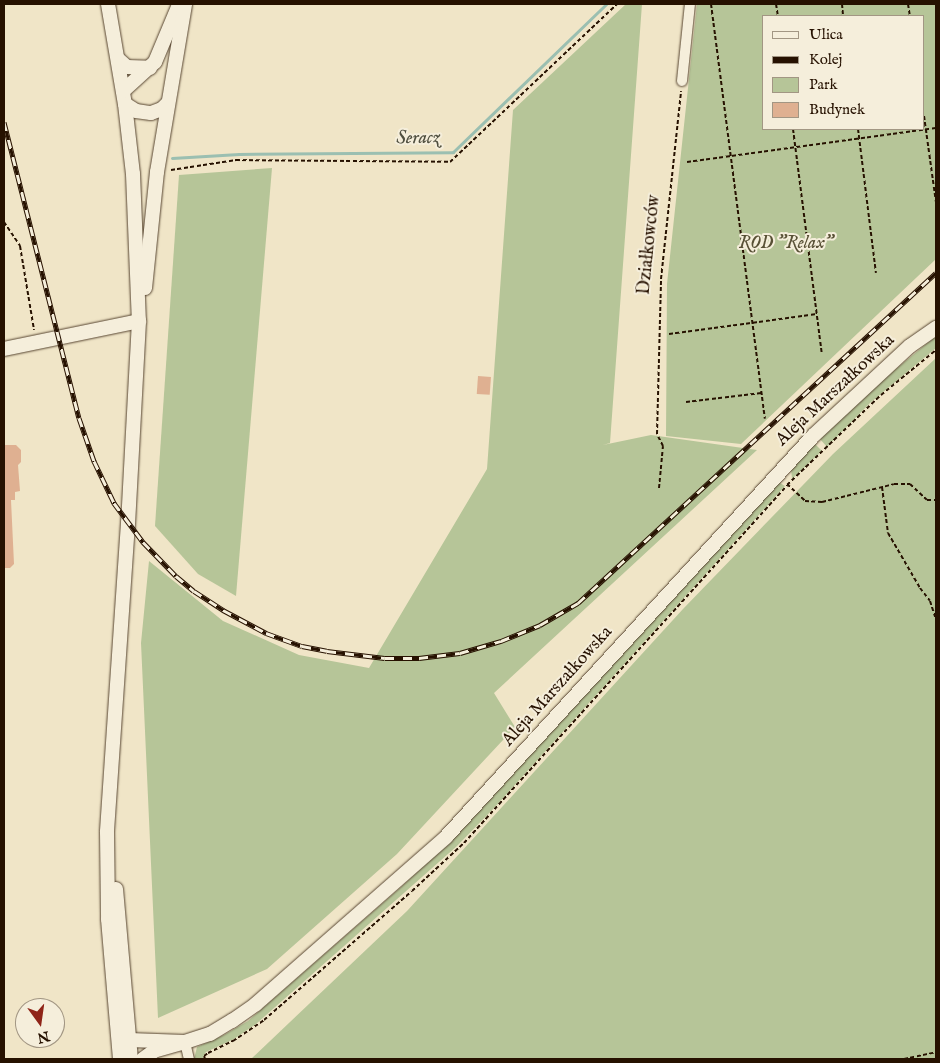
<!DOCTYPE html>
<meta charset="utf-8">
<style>
body{margin:0}
#map{position:relative;width:940px;height:1063px;overflow:hidden;background:#f0e5c7;font-family:"IM FELL English",serif}
div>[style]{position:absolute}
.green>*{inset:0;background:#b6c598}
.stream>*{height:3px;margin:-1.5px;padding:0 1.5px;transform-origin:1.5px;border-radius:1.5px;background:#9bbfb1}
.building>*{inset:0;background:#dfb091;transform-origin:0 0}
.path>*{height:2px;margin-top:-1px;transform-origin:0;background:repeating-linear-gradient(90deg,#261100 0 4px,transparent 0 6.5px)}
.roads{filter:drop-shadow(0 0 1px #584632) drop-shadow(0 0 1px #584632)}
.street>*{height:10px;margin:-5px;padding:0 5px;transform-origin:5px;border-radius:5px;background:#f5eedb}
.secondary>*{height:14px;margin:-7px;padding:0 7px;transform-origin:7px;border-radius:7px;background:#f5eedb}
.rail>*{height:5px;margin-top:-2.5px;transform-origin:0;background:repeating-linear-gradient(90deg,#f5eedb 0 9px,#261100 0 18px);box-sizing:border-box;border-block:1px solid #261100}
span{translate:-50% -50%;white-space:nowrap;text-align:center;line-height:1.15;-webkit-text-stroke:4px #f5eedb;paint-order:stroke}
.park-label{font-size:18px;color:#585035;font-style:italic}
.street-label{font-size:18px;color:#261100}
.water-label{font-size:19px;color:#4f4e3e;font-style:italic}
.frame{position:absolute;inset:0;border:5px solid #261100;pointer-events:none}
.legend{position:absolute;left:762px;top:15px;width:162px;height:115px;box-sizing:border-box;background:#f5eedb;border:1px solid #a29683;margin:0;padding:6px 9px;list-style:none;font-size:15px;color:#261100}
.legend li{display:flex;align-items:center;gap:10px;height:25px}
.legend b{width:25px;border:1px solid #a29683}
.north{position:absolute;left:15px;top:998px;width:50px;height:50px;box-sizing:border-box;background:#f5eedb;border:1px solid #a29683;border-radius:50%;rotate:166deg;font-size:14px;font-weight:700;line-height:20px;text-align:center;color:#261100}
.north::after{content:'';display:block;margin:auto;width:18px;height:22px;background:#8f2418;clip-path:polygon(50% 0,100% 100%,50% 72%,0 100%)}
</style>
<div id="map">
<div class="green">
<div style="clip-path:polygon(626px 4px,642px 4px,610px 443px,603px 445px,651px 435px,757px 450px,494px 693px,515px 727px,397px 854px,267px 969px,158px 1018px,141px 643px,149px 561px,223px 621px,299px 655px,369px 668px,487px 469px,513px 110px)"></div>
<div style="clip-path:polygon(evenodd,697px 4px,936px 4px,936px 259px,741px 444px,666px 436px,667px 284px,697px 4px,924px 16px,924px 129px,764px 129px,764px 16px,924px 16px)"></div>
<div style="clip-path:polygon(272px 168px,236px 596px,198px 574px,155px 526px,179px 175px)"></div>
<div style="clip-path:polygon(936px 336px,936px 348px,870px 403px,827px 447px,820px 439px,885px 378px)"></div>
<div style="clip-path:polygon(936px 358px,936px 1059px,251px 1059px,407px 911px,683px 609px,833px 454px)"></div>
<div style="clip-path:polygon(815px 444px,822px 451px,792px 479px,791px 468px)"></div>
<div style="clip-path:polygon(780px 483px,785px 486px,495px 807px,457px 846px,256px 1024px,234px 1039px,206px 1052px,202px 1059px,194px 1059px,197px 1047px,224px 1035px,248px 1021px,400px 888px,460px 832px,776px 484px)"></div>
</div>
<div class="stream">
<div style="left:172px;top:158px;width:67px;rotate:-3.4deg"></div>
<div style="left:239px;top:154px;width:214px;rotate:-0.5deg"></div>
<div style="left:453px;top:152px;width:213px;rotate:-44deg"></div>
</div>
<div class="building">
<div style="left:478px;top:376px;width:13px;height:18px;rotate:4deg"></div>
<div style="clip-path:polygon(4px 445px,16px 445px,21px 450px,21px 462px,18px 465px,20px 491px,15px 492px,15px 500px,11px 500px,14px 564px,10px 568px,4px 568px)"></div>
</div>
<div class="path">
<div style="left:711px;top:4px;width:418px;rotate:82.6deg"></div>
<div style="left:776px;top:4px;width:12px;rotate:81deg"></div>
<div style="left:842px;top:4px;width:12px;rotate:85deg"></div>
<div style="left:908px;top:4px;width:12px;rotate:81deg"></div>
<div style="left:924px;top:116px;width:87px;rotate:82.1deg"></div>
<div style="left:793px;top:129px;width:227px;rotate:82.7deg"></div>
<div style="left:858px;top:129px;width:145px;rotate:82.9deg"></div>
<div style="left:687px;top:162px;width:251px;rotate:-7.8deg"></div>
<div style="left:171px;top:170px;width:66px;rotate:-8.7deg"></div>
<div style="left:236px;top:160px;width:214px;rotate:0.5deg"></div>
<div style="left:450px;top:162px;width:230px;rotate:-43.4deg"></div>
<div style="left:4px;top:222px;width:29px;rotate:56deg"></div>
<div style="left:20px;top:246px;width:85px;rotate:80.5deg"></div>
<div style="left:669px;top:334px;width:149px;rotate:-7.7deg"></div>
<div style="left:686px;top:402px;width:76px;rotate:-6.8deg"></div>
<div style="left:799px;top:424px;width:7px;rotate:45deg"></div>
<div style="left:787px;top:484px;width:25px;rotate:43deg"></div>
<div style="left:805px;top:501px;width:17px;rotate:3deg"></div>
<div style="left:822px;top:502px;width:74px;rotate:-14deg"></div>
<div style="left:894px;top:484px;width:16px"></div>
<div style="left:910px;top:484px;width:23px;rotate:43deg"></div>
<div style="left:927px;top:500px;width:9px"></div>
<div style="left:882px;top:487px;width:46px;rotate:82.6deg"></div>
<div style="left:888px;top:533px;width:64px;rotate:59.8deg"></div>
<div style="left:920px;top:588px;width:16px;rotate:52deg"></div>
<div style="left:930px;top:601px;width:19px;rotate:72deg"></div>
<div style="left:659px;top:488px;width:42px;rotate:-84.6deg"></div>
<div style="left:663px;top:446px;width:13px;rotate:-117deg"></div>
<div style="left:657px;top:434px;width:155px;rotate:-88.5deg"></div>
<div style="left:661px;top:279px;width:189px;rotate:-83.9deg"></div>
<div style="left:205px;top:1059px;width:3px;rotate:-108deg"></div>
<div style="left:204px;top:1056px;width:5px;rotate:-37deg"></div>
<div style="left:208px;top:1053px;width:28px;rotate:-26deg"></div>
<div style="left:233px;top:1041px;width:37px;rotate:-34deg"></div>
<div style="left:264px;top:1020px;width:196px;rotate:-41.1deg"></div>
<div style="left:412px;top:891px;width:71px;rotate:-42.7deg"></div>
<div style="left:464px;top:843px;width:482px;rotate:-47.9deg"></div>
<div style="left:787px;top:485px;width:130px;rotate:-43.8deg"></div>
<div style="left:881px;top:395px;width:71px;rotate:-39.3deg"></div>
<div style="left:904px;top:1059px;width:33px;rotate:-12deg"></div>
</div>
<div class="roads">
<div class="street">
<div style="left:682px;top:81px;width:77px;rotate:-84.1deg"></div>
<div style="left:185px;top:1042px;width:17px;rotate:77deg"></div>
</div>
<div class="secondary">
<div style="left:108px;top:4px;width:101px;rotate:80.4deg"></div>
<div style="left:125px;top:104px;width:70px;rotate:83.5deg"></div>
<div style="left:133px;top:174px;width:147px;rotate:87.7deg"></div>
<div style="left:139px;top:321px;width:202px;rotate:93.1deg"></div>
<div style="left:128px;top:523px;width:310px;rotate:93.9deg"></div>
<div style="left:107px;top:832px;width:87px;rotate:89.3deg"></div>
<div style="left:108px;top:919px;width:141px;rotate:85.1deg"></div>
<div style="left:118px;top:59px;width:12px;rotate:42deg"></div>
<div style="left:127px;top:67px;width:23px;rotate:2deg"></div>
<div style="left:123px;top:91px;width:43px;rotate:-42.2deg"></div>
<div style="left:155px;top:62px;width:60px;rotate:-67.3deg"></div>
<div style="left:125px;top:104px;width:13px;rotate:32deg"></div>
<div style="left:136px;top:111px;width:15px;rotate:8deg"></div>
<div style="left:151px;top:113px;width:12px;rotate:-20deg"></div>
<div style="left:162px;top:109px;width:7px;rotate:-45deg"></div>
<div style="left:145px;top:288px;width:117px;rotate:-84.1deg"></div>
<div style="left:157px;top:172px;width:170px;rotate:-80.5deg"></div>
<div style="left:4px;top:349px;width:138px;rotate:-11.7deg"></div>
<div style="left:116px;top:889px;width:171px;rotate:85deg"></div>
<div style="left:185px;top:1042px;width:26px;rotate:-18deg"></div>
<div style="left:210px;top:1034px;width:26px;rotate:-31deg"></div>
<div style="left:232px;top:1021px;width:29px;rotate:-35deg"></div>
<div style="left:256px;top:1004px;width:253px;rotate:-41.3deg"></div>
<div style="left:446px;top:837px;width:544px;rotate:-47.53deg"></div>
<div style="left:813px;top:436px;width:132px;rotate:-42.9deg"></div>
<div style="left:910px;top:346px;width:32px;rotate:-35deg"></div>
<div style="left:123px;top:1045px;width:8px;rotate:-40deg"></div>
<div style="left:129px;top:1040px;width:56px;rotate:2deg"></div>
<div style="left:185px;top:1042px;width:32px;rotate:164deg"></div>
<div style="left:154px;top:1051px;width:14px;rotate:144deg"></div>
</div>
</div>
<div class="rail">
<div style="left:4px;top:122px;width:305px;rotate:75.8deg"></div>
<div style="left:79px;top:418px;width:46px;rotate:70.8deg"></div>
<div style="left:94px;top:461px;width:47px;rotate:64.5deg"></div>
<div style="left:114px;top:503px;width:49px;rotate:53.4deg"></div>
<div style="left:143px;top:542px;width:47px;rotate:45.9deg"></div>
<div style="left:176px;top:576px;width:23px;rotate:40deg"></div>
<div style="left:194px;top:591px;width:35px;rotate:33deg"></div>
<div style="left:223px;top:610px;width:49px;rotate:28.1deg"></div>
<div style="left:266px;top:633px;width:38px;rotate:20deg"></div>
<div style="left:302px;top:646px;width:25px;rotate:11deg"></div>
<div style="left:327px;top:651px;width:58px;rotate:6.9deg"></div>
<div style="left:385px;top:658px;width:34px"></div>
<div style="left:419px;top:658px;width:41px;rotate:-7deg"></div>
<div style="left:460px;top:653px;width:43px;rotate:-16.3deg"></div>
<div style="left:501px;top:641px;width:42px;rotate:-22.3deg"></div>
<div style="left:540px;top:625px;width:44px;rotate:-30.1deg"></div>
<div style="left:578px;top:603px;width:487px;rotate:-42.7deg"></div>
</div>
<div class="park-label">
<span style="left:786px;top:244px">ROD "Relax"</span>
</div>
<div class="street-label">
<span style="left:650px;top:245px;rotate:-84deg">Działkowców</span>
<span style="left:836px;top:391px;rotate:-43deg">Aleja Marszałkowska</span>
<span style="left:558px;top:687px;rotate:-48deg">Aleja Marszałkowska</span>
</div>
<div class="water-label">
<span style="left:418px;top:139px;rotate:-1deg">Seracz</span>
</div>
<div class="frame"></div>
<ul class="legend">
<li><b style="height:6px;background:#f5eedb"></b>Ulica</li>
<li><b style="height:6px;background:#261100"></b>Kolej</li>
<li><b style="height:14px;background:#b6c598"></b>Park</li>
<li><b style="height:14px;background:#dfb091"></b>Budynek</li>
</ul>
<div class="north">N</div>
</div>
